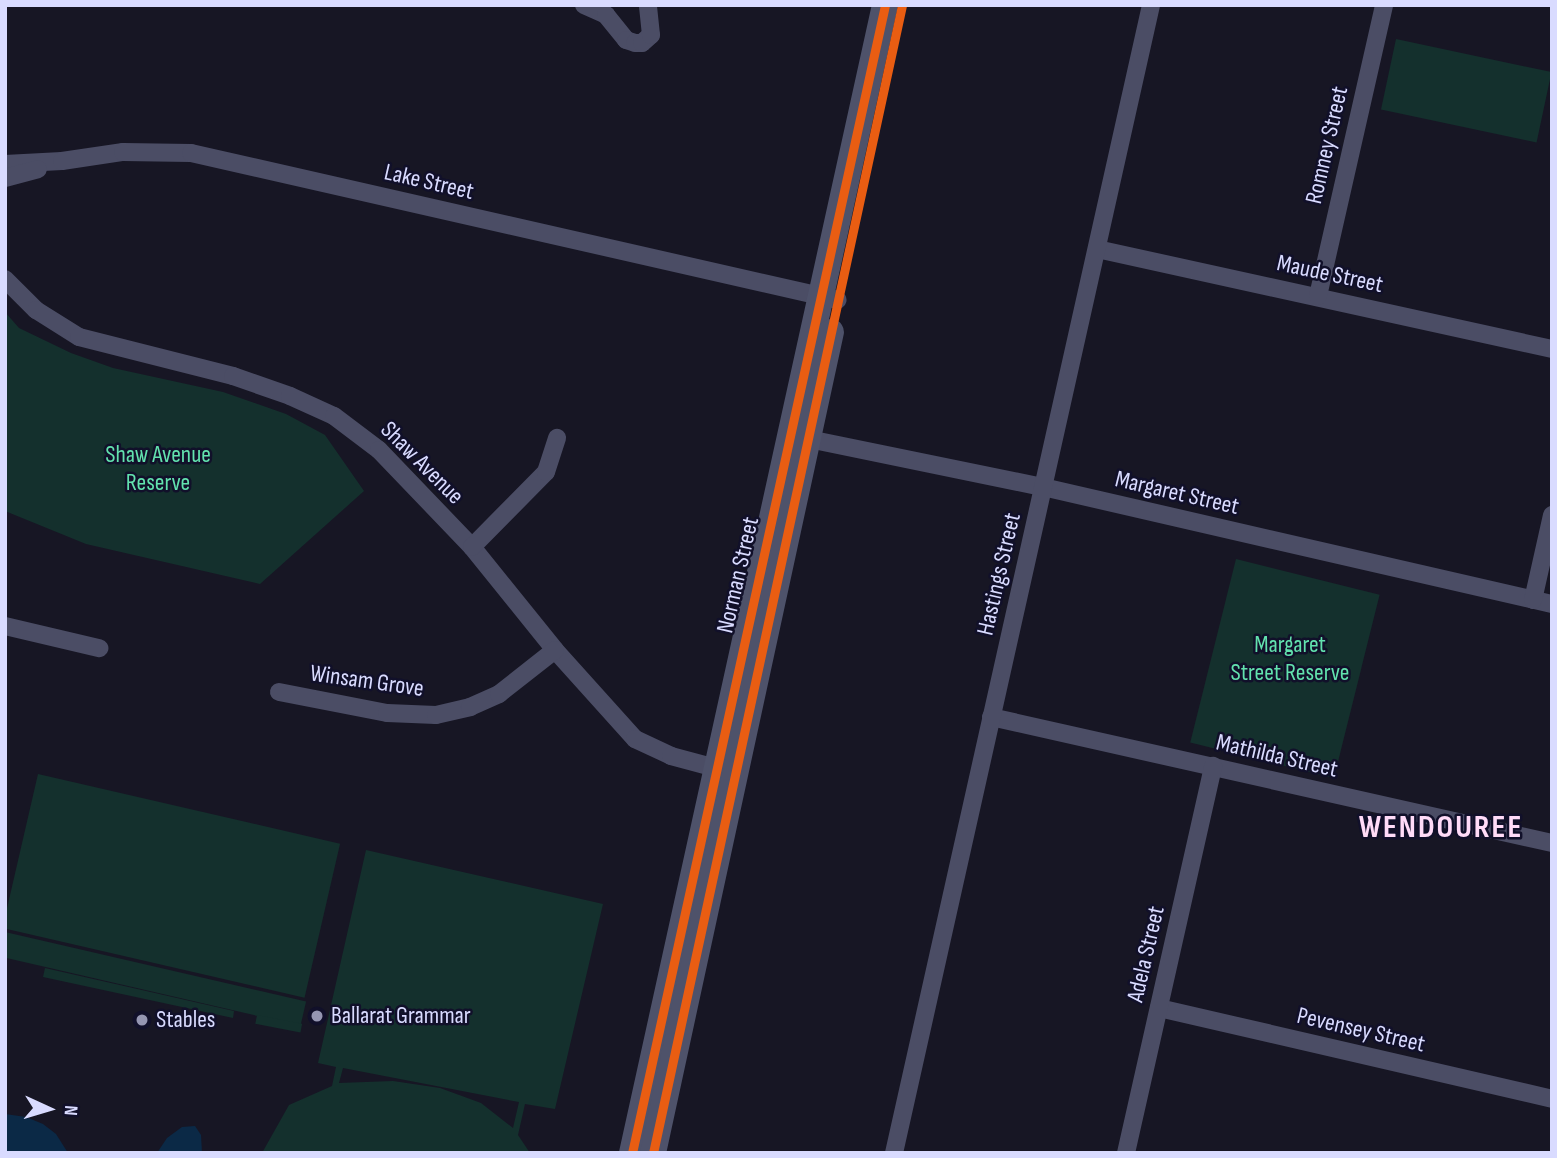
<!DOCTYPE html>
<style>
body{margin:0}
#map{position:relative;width:1557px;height:1158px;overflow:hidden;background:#171624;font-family:"Sofia Sans Condensed",sans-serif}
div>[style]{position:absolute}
.green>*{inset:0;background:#14302d;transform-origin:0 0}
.water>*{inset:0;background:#0b2946}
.minor>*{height:18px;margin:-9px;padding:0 9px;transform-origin:9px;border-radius:9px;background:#4b4d65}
.secondary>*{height:26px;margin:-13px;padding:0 13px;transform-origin:13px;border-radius:13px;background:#4e526a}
.cycleway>*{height:9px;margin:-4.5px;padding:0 4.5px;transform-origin:4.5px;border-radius:4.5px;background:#e95d12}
.dots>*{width:19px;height:19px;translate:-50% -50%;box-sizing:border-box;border:4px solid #11102a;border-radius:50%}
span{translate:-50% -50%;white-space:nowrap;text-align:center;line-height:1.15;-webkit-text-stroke:5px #11102a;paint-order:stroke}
.street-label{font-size:24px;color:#d9dbff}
.park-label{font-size:24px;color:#62e2ae}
.poi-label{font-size:24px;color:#d9dbff}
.left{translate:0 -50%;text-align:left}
.district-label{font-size:32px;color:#ffdbf8;font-weight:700;letter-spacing:2px}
.frame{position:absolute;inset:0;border:7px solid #d9dbff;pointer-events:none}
.north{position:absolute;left:14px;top:1074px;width:70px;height:70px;-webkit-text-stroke:5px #11102a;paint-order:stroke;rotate:94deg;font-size:19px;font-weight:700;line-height:28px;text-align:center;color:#d9dbff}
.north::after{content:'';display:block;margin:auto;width:24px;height:32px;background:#d9dbff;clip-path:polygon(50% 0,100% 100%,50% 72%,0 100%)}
</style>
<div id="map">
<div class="green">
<div style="left:1396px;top:39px;width:159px;height:72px;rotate:12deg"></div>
<div style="clip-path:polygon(5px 312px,19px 328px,71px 353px,113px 368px,223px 392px,286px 414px,325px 435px,364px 491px,260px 584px,86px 544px,5px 511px)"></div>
<div style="left:1236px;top:559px;width:148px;height:189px;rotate:14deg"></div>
<div style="left:38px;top:774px;width:310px;height:158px;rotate:13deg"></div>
<div style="clip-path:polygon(evenodd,366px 850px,603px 904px,555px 1109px,525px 1104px,518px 1135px,530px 1153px,262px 1153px,289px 1105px,332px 1086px,336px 1067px,318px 1063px,366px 850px,343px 1068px,519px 1102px,513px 1128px,481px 1103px,440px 1088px,393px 1081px,339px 1083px,343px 1068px)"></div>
<div style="left:5px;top:932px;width:309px;height:25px;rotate:13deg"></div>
<div style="clip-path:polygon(45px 968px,234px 1011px,233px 1018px,43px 977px)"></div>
<div style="left:257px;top:1015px;width:46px;height:9px;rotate:11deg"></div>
</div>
<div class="water">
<div style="clip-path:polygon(5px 1114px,26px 1117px,43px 1124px,56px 1134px,68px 1153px,5px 1153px)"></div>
<div style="clip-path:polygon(195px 1126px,201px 1135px,202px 1153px,157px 1153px,167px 1138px,182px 1127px)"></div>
</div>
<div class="minor">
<div style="left:584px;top:5px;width:24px;rotate:24deg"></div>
<div style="left:606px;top:15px;width:32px;rotate:51deg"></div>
<div style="left:626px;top:40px;width:9px;rotate:18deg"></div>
<div style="left:635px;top:43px;width:7px"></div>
<div style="left:642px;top:43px;width:12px;rotate:-42deg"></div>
<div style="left:651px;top:35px;width:30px;rotate:-96deg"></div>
<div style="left:5px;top:164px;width:57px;rotate:-3deg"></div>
<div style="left:62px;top:161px;width:62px;rotate:-8.4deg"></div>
<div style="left:123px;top:152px;width:68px;rotate:0.8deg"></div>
<div style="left:191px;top:153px;width:663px;rotate:12.8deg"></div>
<div style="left:5px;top:178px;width:34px;rotate:-15deg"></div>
<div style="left:1097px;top:249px;width:466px;rotate:12.4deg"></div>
<div style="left:5px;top:279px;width:44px;rotate:45deg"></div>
<div style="left:36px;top:310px;width:51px;rotate:32.1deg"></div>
<div style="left:79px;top:337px;width:159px;rotate:14.2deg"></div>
<div style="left:233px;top:376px;width:60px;rotate:19.3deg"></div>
<div style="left:290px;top:396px;width:48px;rotate:24.4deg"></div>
<div style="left:334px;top:416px;width:56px;rotate:37.1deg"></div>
<div style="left:379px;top:450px;width:134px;rotate:46.2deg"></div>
<div style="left:472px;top:547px;width:132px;rotate:51.1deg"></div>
<div style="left:555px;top:650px;width:120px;rotate:48deg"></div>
<div style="left:635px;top:739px;width:40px;rotate:25deg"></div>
<div style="left:671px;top:756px;width:58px;rotate:15deg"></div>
<div style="left:1318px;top:296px;width:298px;rotate:-77.2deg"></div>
<div style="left:799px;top:437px;width:249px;rotate:11.6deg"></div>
<div style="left:1043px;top:487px;width:522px;rotate:12.95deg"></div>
<div style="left:472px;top:547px;width:105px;rotate:-45.4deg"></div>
<div style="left:546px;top:472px;width:36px;rotate:-72deg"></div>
<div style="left:1533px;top:600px;width:87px;rotate:-77.4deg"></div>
<div style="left:5px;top:626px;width:97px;rotate:13.2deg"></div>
<div style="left:279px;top:692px;width:110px;rotate:11deg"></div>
<div style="left:387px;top:713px;width:49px;rotate:2.3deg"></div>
<div style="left:436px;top:715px;width:35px;rotate:-13deg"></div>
<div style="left:470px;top:707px;width:32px;rotate:-24deg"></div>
<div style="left:499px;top:694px;width:71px;rotate:-38.2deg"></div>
<div style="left:991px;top:717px;width:575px;rotate:12.66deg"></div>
<div style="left:1159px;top:1008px;width:403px;rotate:13deg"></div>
<div style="left:894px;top:1153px;width:1176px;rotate:-77.38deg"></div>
<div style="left:1126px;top:1153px;width:397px;rotate:-77.3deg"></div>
</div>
<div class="secondary">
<div style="left:632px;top:1153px;width:1176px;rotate:-77.57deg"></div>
<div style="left:653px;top:1153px;width:840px;rotate:-77.77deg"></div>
</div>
<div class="cycleway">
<div style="left:632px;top:1153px;width:1176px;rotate:-77.57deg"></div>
<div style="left:653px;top:1153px;width:1175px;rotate:-77.76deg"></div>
</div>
<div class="dots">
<div style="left:317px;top:1016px;background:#9596b2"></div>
<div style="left:142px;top:1020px;background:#9596b2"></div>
</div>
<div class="street-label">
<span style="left:1327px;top:145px;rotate:-77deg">Romney Street</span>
<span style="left:429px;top:182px;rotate:13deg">Lake Street</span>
<span style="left:1330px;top:274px;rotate:12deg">Maude Street</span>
<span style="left:422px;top:463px;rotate:45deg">Shaw Avenue</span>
<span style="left:1177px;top:493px;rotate:13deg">Margaret Street</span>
<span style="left:999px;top:574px;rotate:-77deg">Hastings Street</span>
<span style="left:738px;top:575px;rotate:-77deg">Norman Street</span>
<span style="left:367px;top:681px;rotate:8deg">Winsam Grove</span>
<span style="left:1277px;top:756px;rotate:13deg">Mathilda Street</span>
<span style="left:1146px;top:954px;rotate:-77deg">Adela Street</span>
<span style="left:1361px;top:1030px;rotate:13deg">Pevensey Street</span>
</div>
<div class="park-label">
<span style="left:158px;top:469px">Shaw Avenue<br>Reserve</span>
<span style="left:1290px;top:659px">Margaret<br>Street Reserve</span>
</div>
<div class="poi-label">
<span class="left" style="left:331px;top:1016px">Ballarat Grammar</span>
<span class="left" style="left:156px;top:1020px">Stables</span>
</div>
<div class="district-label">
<span style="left:1441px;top:828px">WENDOUREE</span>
</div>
<div class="frame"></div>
<div class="north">N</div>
</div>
